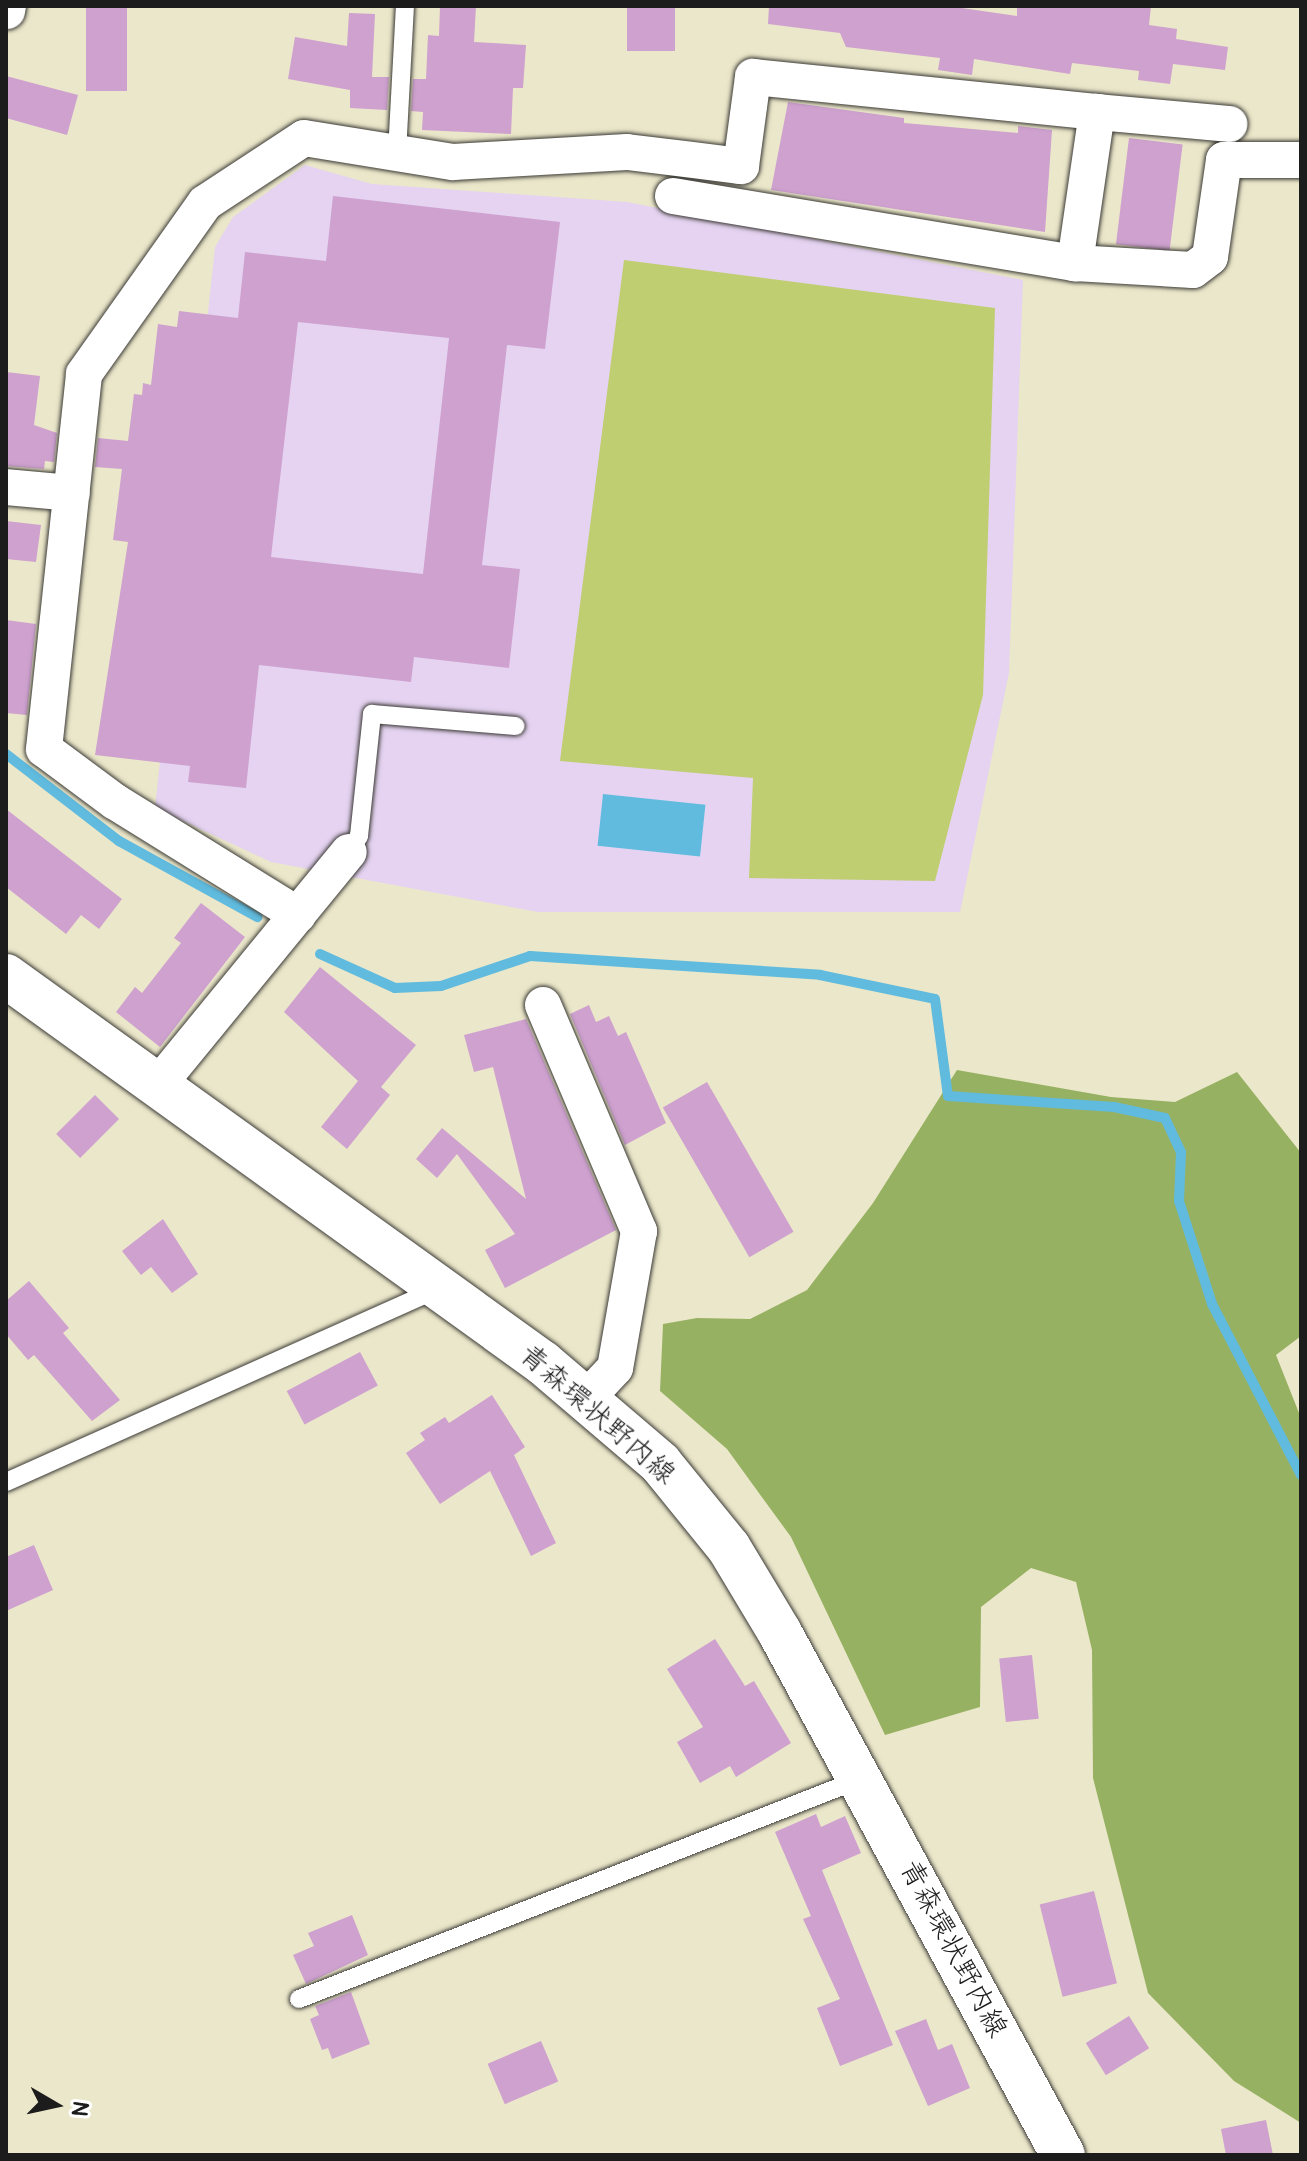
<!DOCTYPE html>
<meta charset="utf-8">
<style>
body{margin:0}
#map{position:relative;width:1307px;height:2161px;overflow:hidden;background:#ebe7ca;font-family:Pangolin,"Klee One",sans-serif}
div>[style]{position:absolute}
.built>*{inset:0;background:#e5d3f1}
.green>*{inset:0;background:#bfce70}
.forest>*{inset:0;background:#97b162}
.water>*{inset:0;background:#60bbde;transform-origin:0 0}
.stream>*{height:10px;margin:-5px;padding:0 5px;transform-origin:5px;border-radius:5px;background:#60bbde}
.building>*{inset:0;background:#cea1cf;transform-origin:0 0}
.roads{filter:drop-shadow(0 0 2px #3b3a36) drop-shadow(0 0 2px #3b3a36)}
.lane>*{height:18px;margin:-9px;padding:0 9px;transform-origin:9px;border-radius:9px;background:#fff}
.street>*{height:36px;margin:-18px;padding:0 18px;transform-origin:18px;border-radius:18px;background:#fff}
.primary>*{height:44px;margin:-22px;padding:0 22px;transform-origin:22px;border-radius:22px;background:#fff}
span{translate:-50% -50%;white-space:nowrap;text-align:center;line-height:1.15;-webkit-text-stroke:8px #fff;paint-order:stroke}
.street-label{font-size:28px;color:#1c1c1c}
.frame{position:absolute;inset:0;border:8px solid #1c1c1c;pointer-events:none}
.north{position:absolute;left:16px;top:2065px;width:80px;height:80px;-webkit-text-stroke:6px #fff;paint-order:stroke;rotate:99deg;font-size:22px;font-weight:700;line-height:32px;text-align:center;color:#1c1c1c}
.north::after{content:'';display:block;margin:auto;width:28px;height:36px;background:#1c1c1c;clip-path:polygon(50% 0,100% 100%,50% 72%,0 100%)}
</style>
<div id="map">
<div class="built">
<div style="clip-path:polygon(305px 165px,372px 184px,627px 202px,1023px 280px,1009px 673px,960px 912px,538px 912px,271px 862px,155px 808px,215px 247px,233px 217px)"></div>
</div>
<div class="green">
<div style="clip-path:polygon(624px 260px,995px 308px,983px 695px,935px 881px,749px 878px,753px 778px,560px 761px)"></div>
</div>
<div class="forest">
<div style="clip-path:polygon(957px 1070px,1111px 1097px,1175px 1102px,1237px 1072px,1301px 1153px,1301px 1336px,1276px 1355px,1301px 1418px,1301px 2123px,1234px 2081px,1148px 1993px,1093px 1778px,1092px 1650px,1076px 1582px,1031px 1568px,981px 1607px,980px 1707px,885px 1735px,791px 1537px,727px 1449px,660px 1391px,663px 1324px,697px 1318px,750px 1319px,807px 1290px,873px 1203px)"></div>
</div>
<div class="water">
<div style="left:603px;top:794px;width:103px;height:52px;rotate:6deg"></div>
</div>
<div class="stream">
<div style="left:6px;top:754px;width:143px;rotate:37.6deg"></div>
<div style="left:119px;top:841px;width:158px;rotate:28.8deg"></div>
<div style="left:320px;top:954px;width:82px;rotate:24.4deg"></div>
<div style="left:395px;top:988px;width:46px;rotate:-2.5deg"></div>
<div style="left:441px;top:986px;width:94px;rotate:-18.6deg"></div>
<div style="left:530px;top:956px;width:291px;rotate:3.7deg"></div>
<div style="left:820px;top:975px;width:117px;rotate:11.8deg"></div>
<div style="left:935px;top:999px;width:98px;rotate:82.4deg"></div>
<div style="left:948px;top:1096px;width:166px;rotate:3.8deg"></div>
<div style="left:1114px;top:1107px;width:52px;rotate:12.2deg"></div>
<div style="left:1165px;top:1118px;width:38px;rotate:65deg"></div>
<div style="left:1181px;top:1152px;width:49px;rotate:92.3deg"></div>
<div style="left:1179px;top:1201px;width:108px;rotate:72.2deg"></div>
<div style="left:1212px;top:1304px;width:193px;rotate:62.5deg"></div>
</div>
<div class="building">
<div style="left:86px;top:6px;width:41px;height:85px"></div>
<div style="clip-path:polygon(440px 6px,476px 6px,474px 42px,526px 45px,523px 88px,513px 88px,511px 134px,422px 130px,423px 112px,411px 111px,413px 79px,426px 79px,428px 35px,439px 36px)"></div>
<div style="left:627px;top:6px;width:48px;height:45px"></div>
<div style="clip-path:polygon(769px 6px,948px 6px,1017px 16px,1017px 6px,1151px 6px,1149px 25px,1177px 29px,1176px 39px,1228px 47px,1225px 70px,1173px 64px,1170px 84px,1138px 80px,1139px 71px,1072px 63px,1070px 74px,974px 59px,972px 75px,938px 70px,940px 58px,846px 47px,840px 33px,768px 24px)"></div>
<div style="clip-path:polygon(349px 13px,375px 14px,372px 77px,389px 77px,387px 110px,350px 108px,350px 90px,288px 79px,295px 37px,347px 46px)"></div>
<div style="clip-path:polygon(6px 76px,78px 95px,67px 135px,6px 118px)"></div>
<div style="clip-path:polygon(788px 102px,904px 118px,904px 123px,1018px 133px,1018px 126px,1052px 130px,1045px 232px,771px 190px)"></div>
<div style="left:1129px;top:138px;width:54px;height:107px;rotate:7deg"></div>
<div style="clip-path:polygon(evenodd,333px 196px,560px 222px,545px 349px,507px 345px,482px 565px,520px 569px,509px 668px,414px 657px,411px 682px,259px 665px,246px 788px,188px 782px,190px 766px,95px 755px,128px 542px,113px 540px,122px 469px,95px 467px,98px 438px,128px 441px,134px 394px,142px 395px,143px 383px,151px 385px,158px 324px,177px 327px,179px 311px,238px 318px,245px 252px,326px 261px,333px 196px,298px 322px,449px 338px,423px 574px,271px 557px,298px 322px)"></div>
<div style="clip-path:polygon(6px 372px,40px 376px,34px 425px,57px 433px,54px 462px,45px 461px,44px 469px,6px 466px)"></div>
<div style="clip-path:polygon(6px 521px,41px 525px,36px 562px,6px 559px)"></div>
<div style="clip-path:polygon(6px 620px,36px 624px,27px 715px,6px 713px)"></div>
<div style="clip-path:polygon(6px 809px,122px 899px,99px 929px,81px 915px,66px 934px,6px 887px)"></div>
<div style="clip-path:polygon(201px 903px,245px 937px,160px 1047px,116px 1012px,135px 987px,142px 993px,181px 943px,174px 938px)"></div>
<div style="clip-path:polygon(320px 967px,416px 1045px,381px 1087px,390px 1095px,347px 1149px,321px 1127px,358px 1081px,284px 1012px)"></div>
<div style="clip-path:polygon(589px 1005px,596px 1022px,609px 1016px,618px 1036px,626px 1032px,666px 1123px,625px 1145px,570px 1014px)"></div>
<div style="clip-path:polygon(526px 1019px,616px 1230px,505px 1288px,485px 1250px,515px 1234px,457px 1154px,437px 1178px,416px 1159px,442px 1128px,526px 1199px,493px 1067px,474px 1072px,464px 1035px)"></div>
<div style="left:707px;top:1082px;width:173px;height:51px;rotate:60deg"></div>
<div style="left:95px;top:1095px;width:34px;height:55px;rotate:45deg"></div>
<div style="clip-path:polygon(163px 1219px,198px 1274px,172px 1293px,151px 1267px,141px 1275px,122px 1251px)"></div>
<div style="clip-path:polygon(29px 1281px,69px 1328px,63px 1333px,120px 1400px,92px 1421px,34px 1355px,28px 1360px,6px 1334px,6px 1301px)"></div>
<div style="left:360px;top:1352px;width:38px;height:83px;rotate:62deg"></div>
<div style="clip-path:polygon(492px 1395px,525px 1447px,514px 1455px,556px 1543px,531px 1556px,490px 1471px,440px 1504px,406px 1453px,425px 1440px,420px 1433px,445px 1417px,449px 1423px)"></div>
<div style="clip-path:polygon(34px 1545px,53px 1590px,6px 1611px,6px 1557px)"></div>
<div style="clip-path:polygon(715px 1639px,745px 1686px,754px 1681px,791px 1743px,736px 1777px,730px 1766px,700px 1783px,677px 1742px,703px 1727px,667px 1669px)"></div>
<div style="left:1032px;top:1655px;width:64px;height:33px;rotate:84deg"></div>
<div style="clip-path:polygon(816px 1814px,821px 1827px,845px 1816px,861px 1853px,822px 1870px,893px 2045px,840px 2066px,817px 2008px,840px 1999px,803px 1919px,811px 1916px,775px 1832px)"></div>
<div style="left:1094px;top:1891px;width:95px;height:56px;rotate:76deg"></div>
<div style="clip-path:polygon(352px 1915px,368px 1955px,306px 1984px,293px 1955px,314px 1946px,308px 1933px)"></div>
<div style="clip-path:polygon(351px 1992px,370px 2044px,332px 2059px,328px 2048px,322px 2050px,310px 2019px,319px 2015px,315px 2006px)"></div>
<div style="left:1129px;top:2016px;width:38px;height:51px;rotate:58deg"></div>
<div style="clip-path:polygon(926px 2019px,938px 2050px,952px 2044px,970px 2088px,928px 2106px,895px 2031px)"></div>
<div style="left:541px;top:2041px;width:44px;height:58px;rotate:67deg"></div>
<div style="clip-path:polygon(1266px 2120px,1273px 2155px,1226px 2155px,1221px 2129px)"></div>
</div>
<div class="roads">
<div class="lane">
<div style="left:397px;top:153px;width:147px;rotate:-86.9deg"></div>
<div style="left:349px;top:852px;width:19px;rotate:-58deg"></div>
<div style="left:359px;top:836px;width:123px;rotate:-83.9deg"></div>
<div style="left:372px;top:714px;width:144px;rotate:4.8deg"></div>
<div style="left:6px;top:1482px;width:472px;rotate:-24.1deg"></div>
<div style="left:299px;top:1999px;width:603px;rotate:-21.41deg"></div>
</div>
<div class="street">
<div style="left:7px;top:11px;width:5px;rotate:-79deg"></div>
<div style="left:1097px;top:112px;width:133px;rotate:5.2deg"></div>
<div style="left:673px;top:196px;width:408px;rotate:9.5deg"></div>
<div style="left:1075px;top:263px;width:118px;rotate:3.4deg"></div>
<div style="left:1193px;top:270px;width:21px;rotate:-37deg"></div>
<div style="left:1210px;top:257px;width:98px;rotate:-81.8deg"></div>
<div style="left:1224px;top:160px;width:77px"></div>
<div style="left:6px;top:487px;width:66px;rotate:5.2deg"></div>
<div style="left:298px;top:915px;width:216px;rotate:-148.2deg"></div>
<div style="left:114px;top:801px;width:87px;rotate:-143.4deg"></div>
<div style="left:44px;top:749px;width:377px;rotate:-83.9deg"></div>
<div style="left:84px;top:374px;width:209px;rotate:-54.7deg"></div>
<div style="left:205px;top:203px;width:118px;rotate:-33.3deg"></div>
<div style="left:304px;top:138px;width:151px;rotate:9.2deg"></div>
<div style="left:453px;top:162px;width:174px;rotate:-3.3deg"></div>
<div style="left:627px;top:152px;width:115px;rotate:7deg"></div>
<div style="left:741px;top:166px;width:90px;rotate:-82.3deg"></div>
<div style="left:753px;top:77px;width:346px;rotate:5.8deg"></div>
<div style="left:1097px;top:112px;width:153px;rotate:98.3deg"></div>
<div style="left:543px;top:1005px;width:246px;rotate:67deg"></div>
<div style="left:639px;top:1231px;width:139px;rotate:99.9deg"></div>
<div style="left:615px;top:1368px;width:42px;rotate:133.1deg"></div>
<div style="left:158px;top:1085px;width:301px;rotate:-50.7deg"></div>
</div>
<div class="primary">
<div style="left:6px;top:976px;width:662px;rotate:35.78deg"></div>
<div style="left:543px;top:1363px;width:154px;rotate:40.5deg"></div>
<div style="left:660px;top:1463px;width:109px;rotate:50.9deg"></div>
<div style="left:729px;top:1548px;width:99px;rotate:59deg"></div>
<div style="left:780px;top:1633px;width:594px;rotate:61.54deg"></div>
</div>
</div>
<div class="street-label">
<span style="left:597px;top:1415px;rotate:41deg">青森環状野内線</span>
<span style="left:953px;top:1949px;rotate:62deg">青森環状野内線</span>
</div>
<div class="frame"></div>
<div class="north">N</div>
</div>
